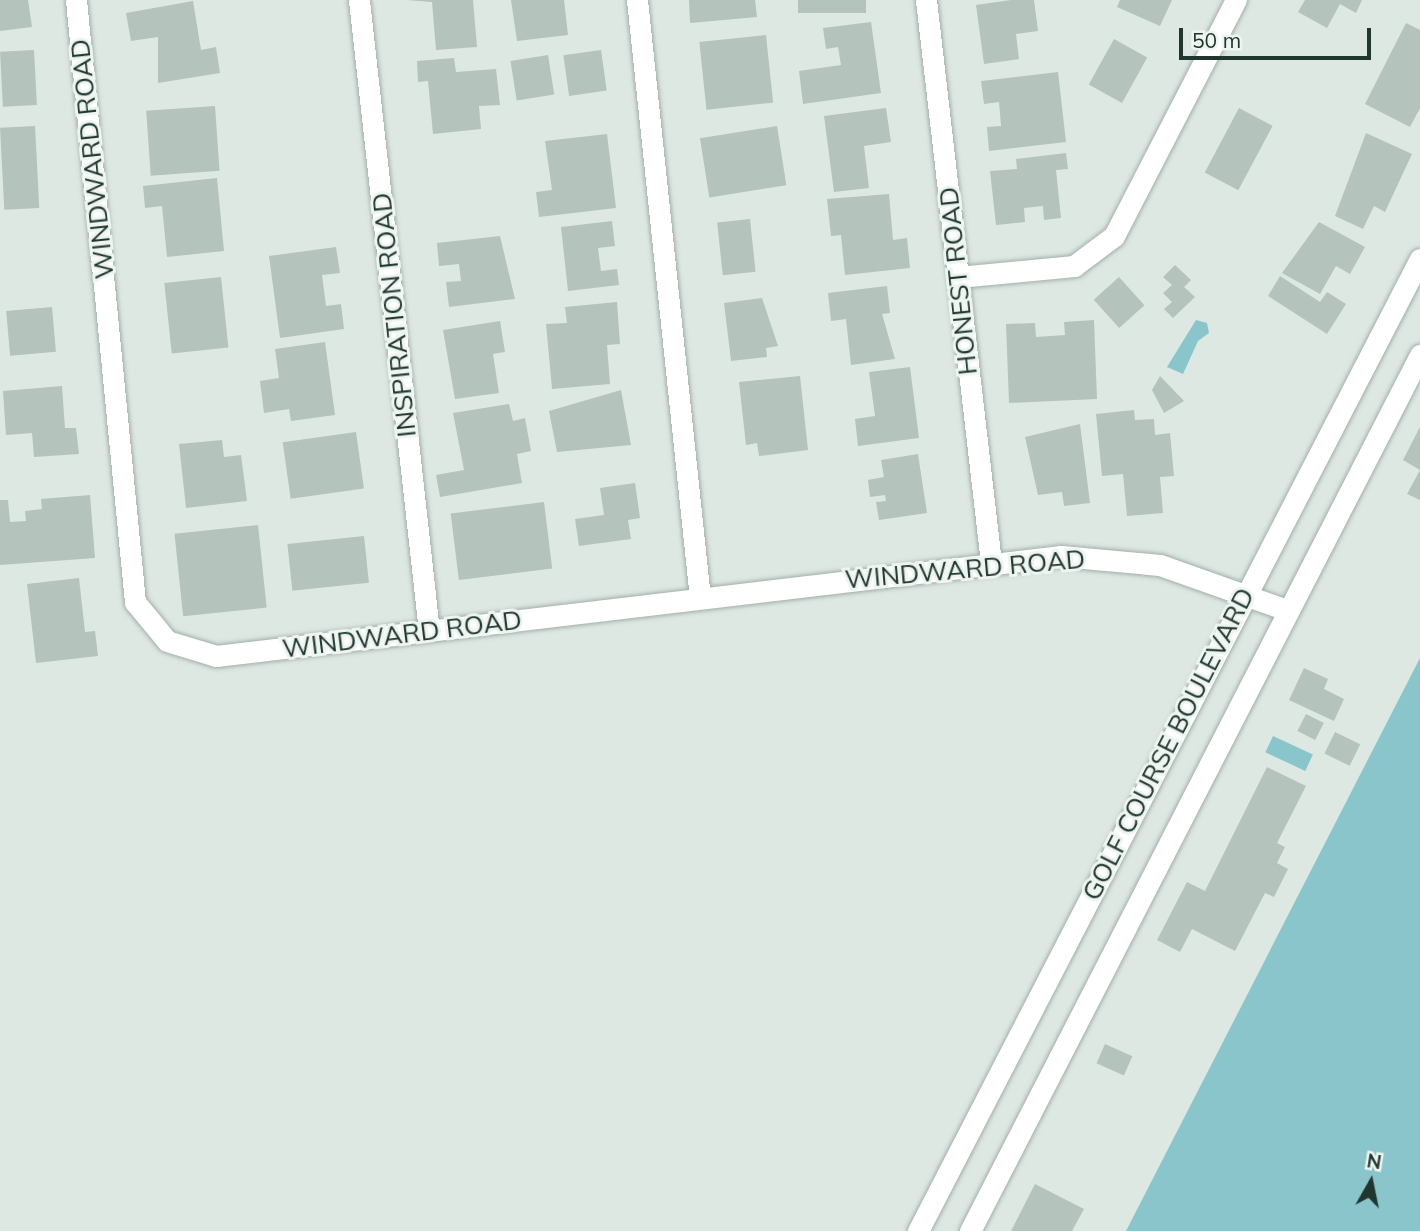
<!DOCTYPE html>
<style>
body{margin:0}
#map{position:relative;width:1420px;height:1231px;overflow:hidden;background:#dee8e3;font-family:Mulish,sans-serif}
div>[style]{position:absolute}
.water>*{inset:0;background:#89c5ca;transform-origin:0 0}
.building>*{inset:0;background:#b4c3bb;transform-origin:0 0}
.roads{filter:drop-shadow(0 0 2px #a2afa9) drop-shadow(0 0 2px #a2afa9)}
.minor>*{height:21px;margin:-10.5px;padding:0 10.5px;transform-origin:10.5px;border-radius:10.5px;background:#fff}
span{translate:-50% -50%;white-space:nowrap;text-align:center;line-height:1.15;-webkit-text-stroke:6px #eef5f1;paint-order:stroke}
.street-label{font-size:26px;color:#21362f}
.north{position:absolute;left:1336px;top:1147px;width:70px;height:70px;-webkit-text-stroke:5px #eef5f1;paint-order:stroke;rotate:9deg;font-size:19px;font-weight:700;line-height:28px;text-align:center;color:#21362f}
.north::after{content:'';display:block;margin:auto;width:24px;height:32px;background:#21362f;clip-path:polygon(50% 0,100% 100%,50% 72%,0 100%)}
.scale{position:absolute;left:1179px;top:28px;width:192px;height:32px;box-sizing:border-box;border:4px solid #21362f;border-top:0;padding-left:9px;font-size:21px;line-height:24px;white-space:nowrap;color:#21362f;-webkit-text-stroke:5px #eef5f1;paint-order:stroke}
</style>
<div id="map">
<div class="water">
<div style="clip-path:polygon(1196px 320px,1207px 323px,1209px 333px,1198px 341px,1183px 374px,1167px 367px)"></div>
<div style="clip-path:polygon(1420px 658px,1420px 1231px,1126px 1231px)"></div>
<div style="left:1273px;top:736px;width:44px;height:18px;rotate:25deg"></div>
</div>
<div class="building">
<div style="clip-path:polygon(0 0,28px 0,32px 27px,0 31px)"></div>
<div style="clip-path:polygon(406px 0,473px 0,477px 47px,436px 50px,432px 2px)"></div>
<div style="clip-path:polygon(511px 0,564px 0,568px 35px,517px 41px)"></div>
<div style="clip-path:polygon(689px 0,755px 0,757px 17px,690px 23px)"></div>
<div style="left:798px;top:0;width:68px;height:13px"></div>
<div style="clip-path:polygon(1011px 0,1034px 0,1038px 31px,1016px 34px,1019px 59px,984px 64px,976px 5px)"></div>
<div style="clip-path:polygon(1120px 0,1172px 0,1160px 26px,1117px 7px)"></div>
<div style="clip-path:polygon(1305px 0,1362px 0,1356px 13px,1340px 4px,1327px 28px,1298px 12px)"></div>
<div style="clip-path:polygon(193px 1px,201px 50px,216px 47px,220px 73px,158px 83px,158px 37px,131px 41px,126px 13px)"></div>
<div style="clip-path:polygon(871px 22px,881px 93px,803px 104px,799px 71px,841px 65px,838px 47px,826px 49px,823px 28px)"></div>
<div style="clip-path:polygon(1406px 23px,1420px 30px,1420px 108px,1410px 127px,1365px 104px)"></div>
<div style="left:766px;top:35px;width:68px;height:67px;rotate:84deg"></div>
<div style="left:1114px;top:39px;width:38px;height:52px;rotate:29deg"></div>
<div style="left:34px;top:50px;width:55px;height:34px;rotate:87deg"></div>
<div style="left:601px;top:50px;width:41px;height:38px;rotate:82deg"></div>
<div style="left:548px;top:55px;width:40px;height:38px;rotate:81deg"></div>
<div style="clip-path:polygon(454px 58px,456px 72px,496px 69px,500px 105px,479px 106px,481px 129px,433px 134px,428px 81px,418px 82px,417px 61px)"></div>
<div style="clip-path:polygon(1058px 72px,1066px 142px,989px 151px,987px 127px,1001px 126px,999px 102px,984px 104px,981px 81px)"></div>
<div style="left:215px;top:106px;width:65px;height:69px;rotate:86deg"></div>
<div style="clip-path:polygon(886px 108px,891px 142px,864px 146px,869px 188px,834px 192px,824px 116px)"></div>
<div style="left:1239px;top:108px;width:38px;height:73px;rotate:28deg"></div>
<div style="left:35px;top:126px;width:82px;height:35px;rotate:87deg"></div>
<div style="left:777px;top:126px;width:60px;height:78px;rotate:81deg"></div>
<div style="clip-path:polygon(1366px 133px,1412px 154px,1385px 212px,1374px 206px,1363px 229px,1335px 216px)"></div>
<div style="clip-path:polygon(607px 134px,616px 208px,539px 217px,536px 192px,552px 190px,545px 141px)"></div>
<div style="clip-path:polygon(1066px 153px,1068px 169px,1056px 170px,1061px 218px,1044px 220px,1043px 206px,1024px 208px,1025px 222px,996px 225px,990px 171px,1017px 169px,1016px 159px)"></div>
<div style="clip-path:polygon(217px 178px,224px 251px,167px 257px,162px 206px,145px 208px,143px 186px)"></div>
<div style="clip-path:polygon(889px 194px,893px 240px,907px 238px,910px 268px,845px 275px,841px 235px,831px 236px,827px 199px)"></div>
<div style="left:750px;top:219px;width:53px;height:33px;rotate:84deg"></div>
<div style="clip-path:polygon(612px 221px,615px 246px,598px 248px,601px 271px,617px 269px,619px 285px,568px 291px,561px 227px)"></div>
<div style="clip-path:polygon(1319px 222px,1365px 247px,1350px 274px,1336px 266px,1320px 294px,1282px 273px)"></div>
<div style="clip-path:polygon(500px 236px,515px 299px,449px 307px,446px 282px,461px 281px,459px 264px,439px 266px,437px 243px)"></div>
<div style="clip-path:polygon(336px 247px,340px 273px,322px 275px,326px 306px,341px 304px,344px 329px,280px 338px,269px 256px)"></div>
<div style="clip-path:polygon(1175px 265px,1191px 280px,1184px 287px,1195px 297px,1173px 318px,1164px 309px,1172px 302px,1163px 293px,1172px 285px,1163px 277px)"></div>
<div style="clip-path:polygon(1280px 276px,1320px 302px,1327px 292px,1346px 304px,1327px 334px,1268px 296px)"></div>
<div style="left:221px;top:277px;width:71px;height:57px;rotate:84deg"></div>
<div style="left:1119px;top:277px;width:38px;height:34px;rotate:48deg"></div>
<div style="clip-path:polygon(887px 286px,890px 313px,882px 314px,895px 359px,851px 365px,846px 319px,831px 321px,828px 293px)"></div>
<div style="clip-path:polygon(762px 298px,778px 346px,766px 348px,767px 357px,731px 361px,724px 303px)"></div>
<div style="clip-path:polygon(617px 302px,620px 344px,607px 345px,610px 384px,552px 389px,546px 324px,567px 323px,565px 307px)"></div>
<div style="left:52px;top:307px;width:45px;height:46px;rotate:85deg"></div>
<div style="clip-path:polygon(1094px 320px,1097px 399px,1009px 403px,1006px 324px,1035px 323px,1036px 337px,1065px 335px,1064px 322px)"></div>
<div style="clip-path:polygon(500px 321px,505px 352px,493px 354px,499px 393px,455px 399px,443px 330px)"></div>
<div style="clip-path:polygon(325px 342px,335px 415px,291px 421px,289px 409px,264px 413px,260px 381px,279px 378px,275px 349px)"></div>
<div style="clip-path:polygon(910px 367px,919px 438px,858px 446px,855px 419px,875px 416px,869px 372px)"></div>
<div style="clip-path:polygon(800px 376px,808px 450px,759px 456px,757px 443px,746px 445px,739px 382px)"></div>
<div style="clip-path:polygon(1160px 376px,1184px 401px,1164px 413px,1152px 390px)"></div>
<div style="clip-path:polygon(62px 386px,65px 428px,76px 428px,79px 454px,34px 457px,32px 433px,6px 435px,3px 391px)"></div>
<div style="clip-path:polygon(621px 390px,631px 445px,557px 452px,549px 411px)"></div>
<div style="clip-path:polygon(509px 404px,513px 421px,525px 418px,531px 451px,517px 454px,522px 483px,440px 497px,436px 475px,464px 470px,453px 413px)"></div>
<div style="clip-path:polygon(1134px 410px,1135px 420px,1154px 419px,1155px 435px,1170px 433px,1174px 476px,1160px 477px,1163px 513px,1127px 516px,1123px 474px,1102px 476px,1096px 414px)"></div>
<div style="clip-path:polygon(1080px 424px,1090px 503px,1064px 506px,1062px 492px,1038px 495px,1025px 437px)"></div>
<div style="clip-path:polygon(1420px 427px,1420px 500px,1407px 494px,1420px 470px,1403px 460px)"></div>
<div style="left:356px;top:432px;width:57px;height:74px;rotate:82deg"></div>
<div style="clip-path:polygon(222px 440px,224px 457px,241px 455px,247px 501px,186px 508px,179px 444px)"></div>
<div style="clip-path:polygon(918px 454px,927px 513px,879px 520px,876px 502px,886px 501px,885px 495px,870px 497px,868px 480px,884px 477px,881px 460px)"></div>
<div style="clip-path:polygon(635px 483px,640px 518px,628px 520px,631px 539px,579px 546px,575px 519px,604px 515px,600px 488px)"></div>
<div style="clip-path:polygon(90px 495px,95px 558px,0 565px,0 500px,8px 500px,10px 522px,26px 521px,25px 511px,42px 509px,41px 499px)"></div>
<div style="left:544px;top:502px;width:67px;height:94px;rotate:83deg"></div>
<div style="left:258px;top:525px;width:83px;height:84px;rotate:84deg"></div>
<div style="left:364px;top:536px;width:47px;height:77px;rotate:84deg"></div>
<div style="clip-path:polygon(79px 578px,85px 632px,95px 631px,98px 656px,36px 663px,27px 584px)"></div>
<div style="clip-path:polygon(1304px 668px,1328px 679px,1324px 689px,1344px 699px,1334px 721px,1289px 700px)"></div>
<div style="left:1306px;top:714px;width:20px;height:19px;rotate:27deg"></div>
<div style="left:1335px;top:732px;width:28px;height:24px;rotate:26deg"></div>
<div style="clip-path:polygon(1267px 767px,1306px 786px,1277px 843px,1285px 847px,1277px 863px,1288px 869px,1274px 897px,1265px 893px,1235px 951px,1192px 929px,1180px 952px,1157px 940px,1187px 882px,1205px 891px)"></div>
<div style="left:1105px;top:1044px;width:30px;height:21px;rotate:24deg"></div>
<div style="clip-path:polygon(1035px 1184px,1084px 1209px,1072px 1231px,1011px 1231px)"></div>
</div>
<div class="roads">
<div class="minor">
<div style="left:76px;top:0;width:605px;rotate:84.4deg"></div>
<div style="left:135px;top:602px;width:50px;rotate:50.6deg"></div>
<div style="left:167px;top:641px;width:51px;rotate:17deg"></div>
<div style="left:216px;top:656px;width:851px;rotate:-6.75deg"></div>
<div style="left:1061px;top:556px;width:99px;rotate:5.2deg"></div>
<div style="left:1160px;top:565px;width:132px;rotate:19.5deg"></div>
<div style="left:359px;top:0;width:635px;rotate:83.67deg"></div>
<div style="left:637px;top:0;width:601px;rotate:83.99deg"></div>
<div style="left:926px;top:0;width:567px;rotate:83.41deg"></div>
<div style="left:958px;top:277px;width:117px;rotate:-5.4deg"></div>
<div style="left:1074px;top:266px;width:50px;rotate:-36.9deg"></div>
<div style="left:1114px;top:236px;width:266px;rotate:-62.7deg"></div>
<div style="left:918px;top:1231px;width:1094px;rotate:-62.69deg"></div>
<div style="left:970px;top:1231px;width:985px;rotate:-62.81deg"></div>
</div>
</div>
<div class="street-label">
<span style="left:92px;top:159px;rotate:-96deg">WINDWARD ROAD</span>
<span style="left:958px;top:281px;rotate:-96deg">HONEST ROAD</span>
<span style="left:394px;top:315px;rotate:-96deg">INSPIRATION ROAD</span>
<span style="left:965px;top:569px;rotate:-5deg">WINDWARD ROAD</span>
<span style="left:402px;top:634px;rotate:-7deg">WINDWARD ROAD</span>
<span style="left:1168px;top:744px;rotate:-63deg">GOLF COURSE BOULEVARD</span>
</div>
<div class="north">N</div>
<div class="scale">50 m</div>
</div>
